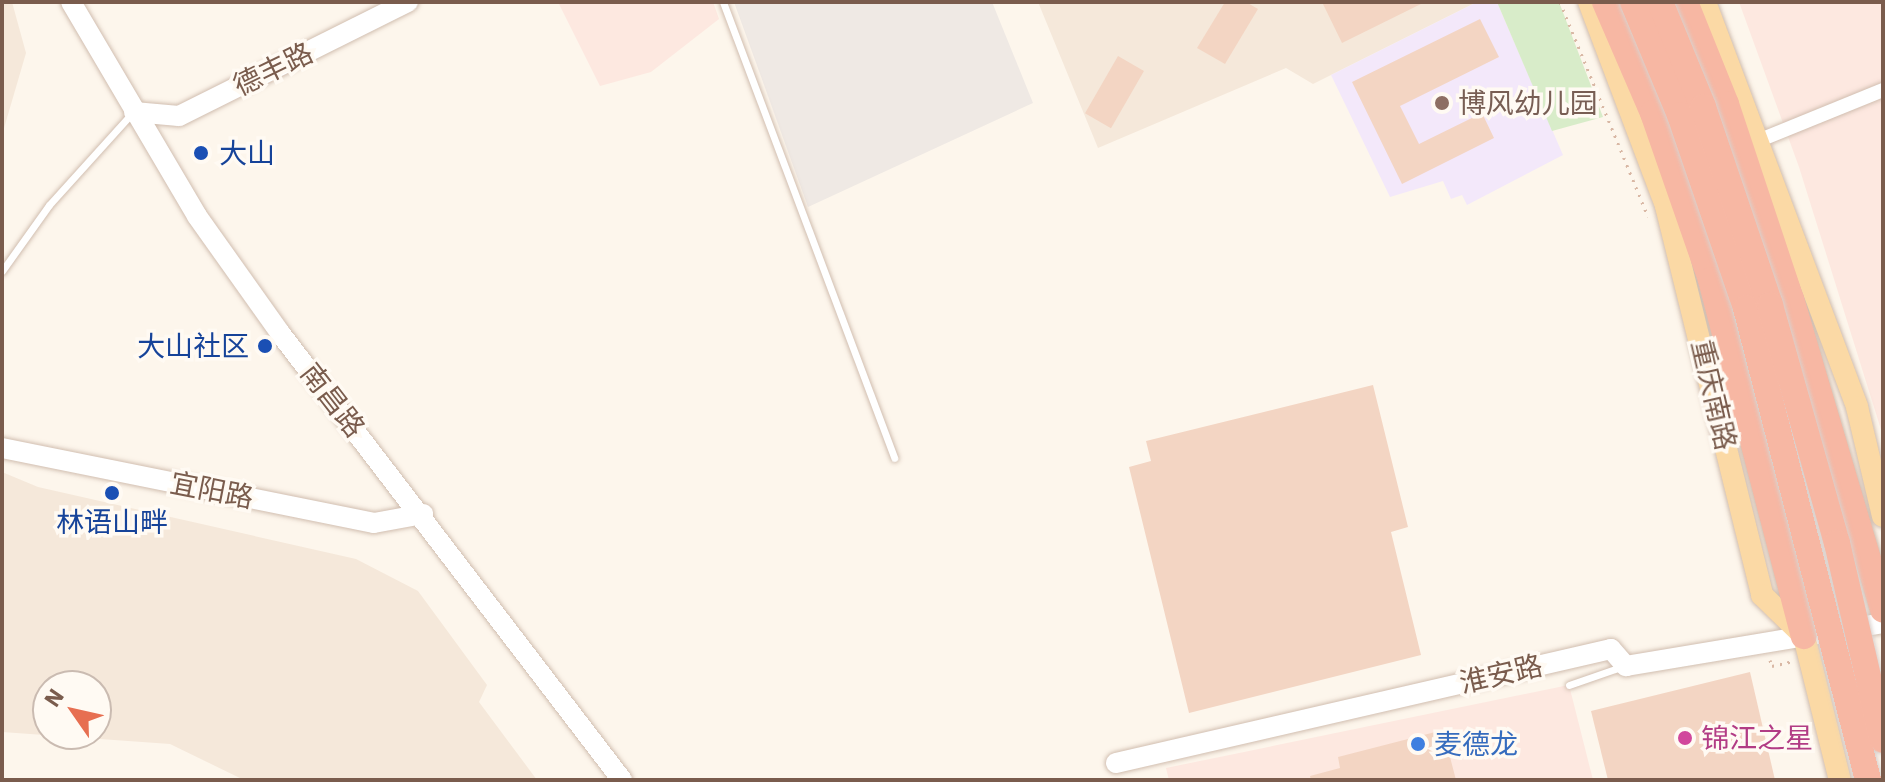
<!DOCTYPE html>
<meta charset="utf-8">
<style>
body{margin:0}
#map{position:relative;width:1885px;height:782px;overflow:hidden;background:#fdf6ec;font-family:"IBM Plex Sans","Noto Sans SC",sans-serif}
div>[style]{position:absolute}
.residential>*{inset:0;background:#f5e8da}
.commercial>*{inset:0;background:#fde8e0}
.industrial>*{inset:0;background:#efe9e4}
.education>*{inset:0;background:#f3e8fa}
.green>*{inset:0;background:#d8ecc9}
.building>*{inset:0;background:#f3d5c3;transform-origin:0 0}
.path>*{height:3px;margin-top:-1.5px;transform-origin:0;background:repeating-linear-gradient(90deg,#d9b8a5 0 2px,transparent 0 8px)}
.roads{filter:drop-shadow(0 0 2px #d1beb0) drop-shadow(0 0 2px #d1beb0)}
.lane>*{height:7px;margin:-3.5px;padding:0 3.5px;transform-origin:3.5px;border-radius:3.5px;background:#fff}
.street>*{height:14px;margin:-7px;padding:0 7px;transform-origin:7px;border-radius:7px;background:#fff}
.secondary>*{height:20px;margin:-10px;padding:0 10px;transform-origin:10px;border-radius:10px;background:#fff}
.primary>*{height:22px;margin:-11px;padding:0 11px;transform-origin:11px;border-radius:11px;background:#fbd9a5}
.highway>*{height:26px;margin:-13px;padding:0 13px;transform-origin:13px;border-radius:13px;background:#f7b7a3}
.bridges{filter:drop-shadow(0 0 2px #dad1cd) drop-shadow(0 0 2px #dad1cd)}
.highway-bridge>*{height:26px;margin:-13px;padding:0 13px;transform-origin:13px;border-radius:13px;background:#f7b7a3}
.dots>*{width:22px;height:22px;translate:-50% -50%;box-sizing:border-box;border:4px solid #fffaf3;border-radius:50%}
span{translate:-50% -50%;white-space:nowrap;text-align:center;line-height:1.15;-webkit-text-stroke:7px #fffaf3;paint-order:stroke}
.street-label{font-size:28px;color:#7a5c4d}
.education-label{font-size:28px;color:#785e54}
.left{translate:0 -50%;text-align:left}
.transit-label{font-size:28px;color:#164399}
.right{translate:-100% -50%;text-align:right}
.hotel-label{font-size:28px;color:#b23c85}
.shop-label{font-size:28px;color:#366cbe}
.frame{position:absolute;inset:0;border:4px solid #7a5c4d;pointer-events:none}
.north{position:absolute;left:32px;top:670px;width:80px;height:80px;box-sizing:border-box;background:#fffaf3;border:2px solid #cabbb1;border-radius:50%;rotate:304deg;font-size:22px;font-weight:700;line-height:32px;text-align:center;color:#7a5c4d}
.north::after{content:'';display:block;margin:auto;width:28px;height:36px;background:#e76f51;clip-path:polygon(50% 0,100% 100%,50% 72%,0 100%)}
</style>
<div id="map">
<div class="residential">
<div style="clip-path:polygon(2px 2px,12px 2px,26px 53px,2px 135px)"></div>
<div style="clip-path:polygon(1038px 2px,1477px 2px,1313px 84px,1286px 68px,1098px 148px)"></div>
<div style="clip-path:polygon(evenodd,2px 472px,38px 487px,356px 559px,418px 591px,487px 685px,479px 702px,537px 780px,244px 780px,170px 744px,2px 732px,2px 472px,48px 686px,96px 686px,96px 734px,48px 734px,48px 686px)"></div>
</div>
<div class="commercial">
<div style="clip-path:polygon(558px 2px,713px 2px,719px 19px,651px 72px,600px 86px)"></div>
<div style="clip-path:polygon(1739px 2px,1883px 2px,1883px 436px,1799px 167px)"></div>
<div style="clip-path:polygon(1569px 685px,1593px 780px,1169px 780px,1166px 768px)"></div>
</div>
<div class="industrial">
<div style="clip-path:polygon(734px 2px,992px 2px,1033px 103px,808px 207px)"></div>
</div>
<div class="education">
<div style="clip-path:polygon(1477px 2px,1497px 2px,1563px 155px,1467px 205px,1462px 195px,1451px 199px,1443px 181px,1390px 197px,1331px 75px)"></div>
</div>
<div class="green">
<div style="clip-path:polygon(1497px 2px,1559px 2px,1603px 117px,1552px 131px)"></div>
</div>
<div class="building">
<div style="clip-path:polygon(1225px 2px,1246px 2px,1258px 9px,1225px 64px,1197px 48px)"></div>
<div style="clip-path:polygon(1322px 2px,1425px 2px,1342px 43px)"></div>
<div style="clip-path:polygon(1480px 19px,1499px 57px,1400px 106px,1419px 144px,1482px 113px,1494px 138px,1402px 184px,1352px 82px)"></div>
<div style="left:1118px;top:56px;width:30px;height:66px;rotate:30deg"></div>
<div style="clip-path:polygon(1373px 385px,1408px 527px,1391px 532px,1421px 655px,1189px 713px,1129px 467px,1151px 461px,1146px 441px)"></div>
<div style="clip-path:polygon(1750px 672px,1775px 780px,1608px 780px,1591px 711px)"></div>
<div style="clip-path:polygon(1443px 730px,1456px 780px,1311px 780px,1310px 776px,1340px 768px,1338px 757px)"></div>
</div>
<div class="path">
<div style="left:1560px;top:2px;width:232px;rotate:67.7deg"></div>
<div style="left:1770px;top:660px;width:6px;rotate:72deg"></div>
<div style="left:1772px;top:666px;width:22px;rotate:-13deg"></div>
</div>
<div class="roads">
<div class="lane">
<div style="left:723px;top:2px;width:487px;rotate:69.4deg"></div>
<div style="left:2px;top:271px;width:81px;rotate:-54.5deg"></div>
<div style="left:49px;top:205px;width:124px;rotate:-47.9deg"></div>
<div style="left:1569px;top:685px;width:58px;rotate:-19.1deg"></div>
</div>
<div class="street">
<div style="left:1760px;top:140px;width:133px;rotate:-22.1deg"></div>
</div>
<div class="secondary">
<div style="left:71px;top:2px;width:248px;rotate:59.5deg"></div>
<div style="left:197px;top:216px;width:143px;rotate:54.6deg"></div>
<div style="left:280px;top:333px;width:563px;rotate:52.58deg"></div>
<div style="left:134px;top:112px;width:45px;rotate:5.1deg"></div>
<div style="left:179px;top:116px;width:256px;rotate:-26.5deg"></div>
<div style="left:2px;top:448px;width:379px;rotate:11.4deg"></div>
<div style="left:374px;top:523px;width:50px;rotate:-10.4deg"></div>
<div style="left:1116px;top:763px;width:508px;rotate:-12.97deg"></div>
<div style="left:1611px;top:649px;width:23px;rotate:49deg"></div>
<div style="left:1626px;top:666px;width:261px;rotate:-9.5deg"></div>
</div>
<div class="primary">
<div style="left:1589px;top:2px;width:218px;rotate:69.3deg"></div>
<div style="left:1666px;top:206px;width:401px;rotate:76.1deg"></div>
<div style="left:1762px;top:595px;width:59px;rotate:44.3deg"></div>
<div style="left:1804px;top:636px;width:148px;rotate:76deg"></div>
<div style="left:1705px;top:2px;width:433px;rotate:69.4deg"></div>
<div style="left:1857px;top:407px;width:112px;rotate:76.6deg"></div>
</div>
<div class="highway">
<div style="left:1605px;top:2px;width:121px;rotate:66.6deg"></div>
<div style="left:1653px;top:113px;width:177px;rotate:70.8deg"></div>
<div style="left:1711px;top:280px;width:368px;rotate:75.4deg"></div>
<div style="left:1685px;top:2px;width:110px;rotate:68.1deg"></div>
<div style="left:1726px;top:104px;width:206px;rotate:71.6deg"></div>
<div style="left:1791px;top:299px;width:324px;rotate:73.5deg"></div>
</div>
</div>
<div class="bridges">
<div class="highway-bridge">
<div style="left:1633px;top:2px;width:122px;rotate:67.4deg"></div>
<div style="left:1680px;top:115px;width:204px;rotate:71.1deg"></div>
<div style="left:1746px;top:308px;width:488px;rotate:75.5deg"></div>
<div style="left:1660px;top:2px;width:113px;rotate:67.7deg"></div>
<div style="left:1703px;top:107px;width:209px;rotate:71.3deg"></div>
<div style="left:1770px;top:305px;width:247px;rotate:74.3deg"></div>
<div style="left:1837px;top:543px;width:202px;rotate:76.9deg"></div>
</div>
</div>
<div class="dots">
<div style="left:1442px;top:103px;background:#8d6e63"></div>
<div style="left:201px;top:153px;background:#1a4fb4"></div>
<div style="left:265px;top:346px;background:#1a4fb4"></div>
<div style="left:112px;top:493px;background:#1a4fb4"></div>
<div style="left:1685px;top:738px;background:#d1479c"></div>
<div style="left:1418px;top:744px;background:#3f7fe0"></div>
</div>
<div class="street-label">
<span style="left:273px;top:69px;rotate:-26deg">德丰路</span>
<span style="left:1714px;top:395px;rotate:77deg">重庆南路</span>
<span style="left:333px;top:400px;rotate:52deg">南昌路</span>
<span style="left:212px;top:490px;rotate:11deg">宜阳路</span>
<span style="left:1501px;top:674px;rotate:-13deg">淮安路</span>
</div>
<div class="education-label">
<span class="left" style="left:1458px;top:103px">博风幼儿园</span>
</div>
<div class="transit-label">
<span class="left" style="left:219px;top:153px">大山</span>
<span class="right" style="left:249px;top:346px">大山社区</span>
<span style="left:112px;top:522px">林语山畔</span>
</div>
<div class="hotel-label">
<span class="left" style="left:1701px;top:738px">锦江之星</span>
</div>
<div class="shop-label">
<span class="left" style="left:1434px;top:744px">麦德龙</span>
</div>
<div class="frame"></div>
<div class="north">N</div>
</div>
